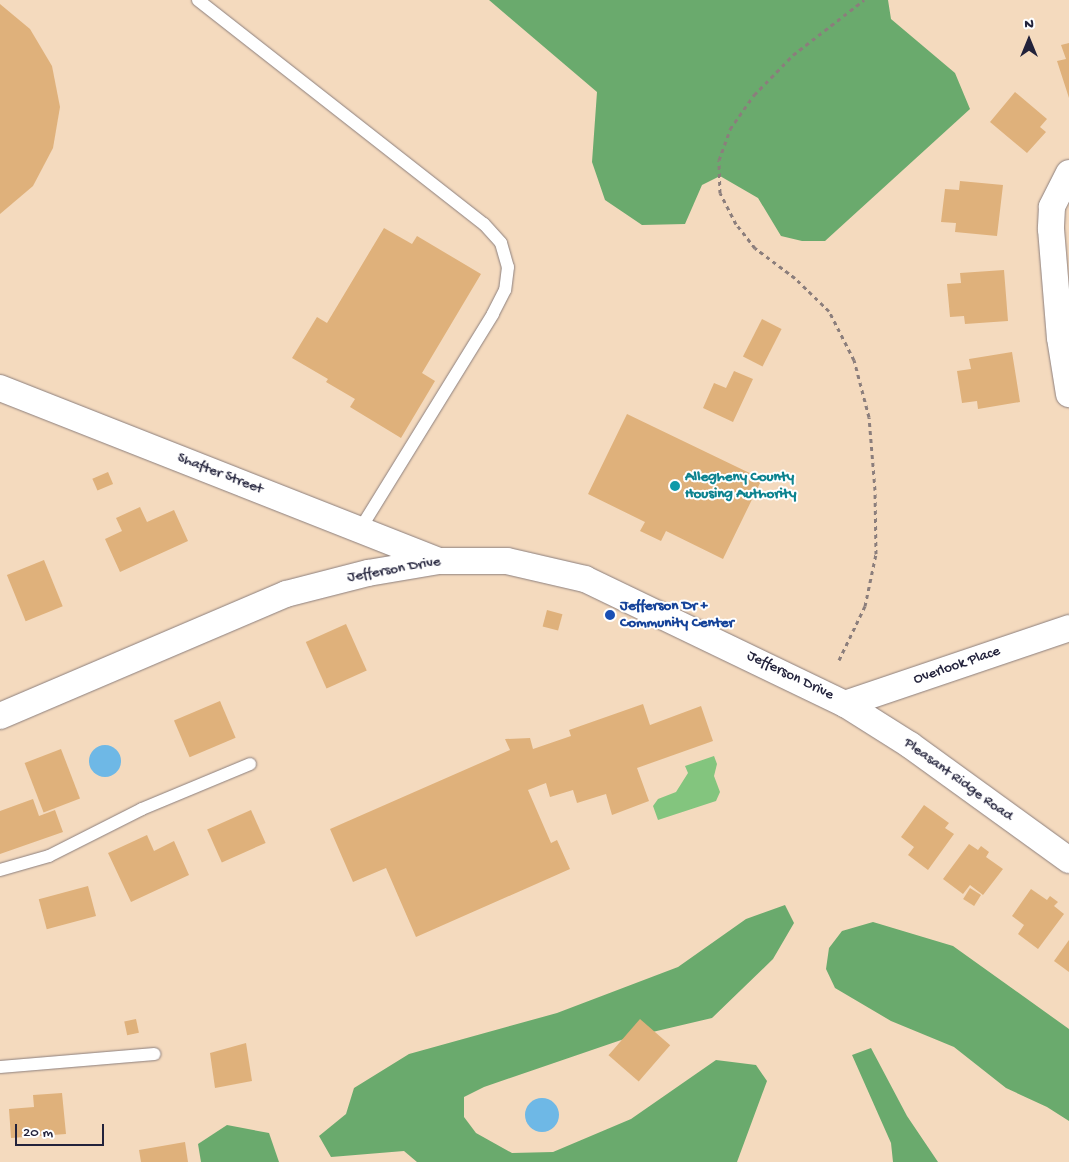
<!DOCTYPE html>
<style>
body{margin:0}
#map{position:relative;width:1069px;height:1162px;overflow:hidden;background:#f4dabe;font-family:"Gochi Hand",sans-serif}
div>[style]{position:absolute}
.green>*{inset:0;background:#83c57e}
.forest>*{inset:0;background:#6aaa6d}
.water>*{inset:0;background:#6eb8e6}
.round{border-radius:50%}
.building>*{inset:0;background:#dfb17b;transform-origin:0 0}
.path>*{height:3px;margin-top:-1.5px;transform-origin:0;background:repeating-linear-gradient(90deg,#8b7e7c 0 4px,transparent 0 8px)}
.roads{filter:drop-shadow(0 0 1px #8b7e7c) drop-shadow(0 0 1px #8b7e7c)}
.service>*{height:12px;margin:-6px;padding:0 6px;transform-origin:6px;border-radius:6px;background:#fff}
.minor>*{height:26px;margin:-13px;padding:0 13px;transform-origin:13px;border-radius:13px;background:#fff}
.dots>*{width:14px;height:14px;translate:-50% -50%;box-sizing:border-box;border:2px solid #fff;border-radius:50%}
span{translate:-50% -50%;white-space:nowrap;text-align:center;line-height:1.15;-webkit-text-stroke:4px #fff;paint-order:stroke}
.street-label{font-size:15px;color:#22223b}
.culture-label{font-size:15px;color:#0d838f;font-weight:700}
.left{translate:0 -50%;text-align:left}
.transit-label{font-size:15px;color:#164399;font-weight:700}
.north{position:absolute;left:1004px;top:15px;width:50px;height:50px;-webkit-text-stroke:4px #fff;paint-order:stroke;rotate:0deg;font-size:14px;font-weight:700;line-height:20px;text-align:center;color:#22223b}
.north::after{content:'';display:block;margin:auto;width:18px;height:22px;background:#22223b;clip-path:polygon(50% 0,100% 100%,50% 72%,0 100%)}
.scale{position:absolute;left:15px;top:1124px;width:89px;height:22px;box-sizing:border-box;border:2px solid #22223b;border-top:0;padding-left:6px;font-size:15px;line-height:18px;white-space:nowrap;color:#22223b;-webkit-text-stroke:4px #fff;paint-order:stroke}
</style>
<div id="map">
<div class="green">
<div style="clip-path:polygon(714px 756px,717px 764px,714px 776px,720px 792px,716px 801px,658px 820px,653px 806px,658px 799px,676px 792px,688px 773px,685px 766px)"></div>
</div>
<div class="forest">
<div style="clip-path:polygon(489px 0,888px 0,891px 19px,955px 73px,970px 109px,825px 241px,802px 241px,781px 236px,758px 198px,720px 176px,702px 185px,685px 224px,642px 225px,605px 200px,592px 162px,597px 92px)"></div>
<div style="clip-path:polygon(785px 905px,794px 923px,773px 959px,712px 1018px,627px 1038px,484px 1087px,464px 1097px,464px 1117px,476px 1133px,512px 1153px,553px 1152px,631px 1119px,716px 1060px,756px 1065px,767px 1081px,737px 1162px,417px 1162px,404px 1151px,331px 1157px,319px 1136px,346px 1114px,354px 1088px,409px 1054px,557px 1013px,678px 967px,746px 919px)"></div>
<div style="clip-path:polygon(873px 922px,953px 946px,1069px 1029px,1069px 1121px,1047px 1107px,1006px 1088px,954px 1047px,891px 1021px,835px 988px,826px 969px,829px 948px,842px 931px)"></div>
<div style="clip-path:polygon(871px 1048px,907px 1116px,938px 1162px,893px 1162px,891px 1143px,852px 1055px)"></div>
<div style="clip-path:polygon(227px 1125px,269px 1133px,279px 1162px,201px 1162px,198px 1144px)"></div>
</div>
<div class="water">
<div class="round" style="left:89px;top:745px;width:32px;height:32px"></div>
<div class="round" style="left:525px;top:1098px;width:34px;height:34px"></div>
</div>
<div class="building">
<div style="clip-path:polygon(0 4px,30px 29px,52px 66px,60px 107px,53px 148px,33px 186px,0 214px)"></div>
<div style="clip-path:polygon(1069px 43px,1069px 98px,1057px 61px,1066px 59px,1061px 45px)"></div>
<div style="clip-path:polygon(1015px 92px,1047px 119px,1040px 127px,1046px 132px,1027px 153px,990px 122px)"></div>
<div style="clip-path:polygon(960px 181px,1003px 185px,997px 236px,955px 232px,956px 223px,941px 222px,945px 189px,959px 190px)"></div>
<div style="clip-path:polygon(384px 228px,412px 244px,417px 236px,481px 274px,422px 373px,435px 381px,401px 438px,350px 407px,355px 399px,326px 382px,328px 379px,292px 358px,317px 317px,327px 323px)"></div>
<div style="clip-path:polygon(1004px 270px,1008px 321px,965px 324px,964px 316px,950px 317px,947px 284px,961px 283px,960px 273px)"></div>
<div style="left:762px;top:319px;width:22px;height:42px;rotate:27deg"></div>
<div style="clip-path:polygon(1012px 352px,1020px 402px,978px 409px,977px 401px,962px 403px,957px 371px,971px 369px,969px 359px)"></div>
<div style="clip-path:polygon(734px 371px,753px 379px,733px 422px,703px 408px,714px 383px,726px 388px)"></div>
<div style="clip-path:polygon(627px 414px,762px 479px,723px 559px,666px 531px,661px 541px,640px 531px,645px 522px,588px 494px)"></div>
<div style="left:108px;top:472px;width:13px;height:17px;rotate:67deg"></div>
<div style="clip-path:polygon(140px 507px,147px 522px,174px 510px,188px 541px,120px 572px,105px 539px,122px 531px,116px 518px)"></div>
<div style="left:44px;top:560px;width:50px;height:40px;rotate:68deg"></div>
<div style="left:547px;top:610px;width:16px;height:17px;rotate:15deg"></div>
<div style="left:346px;top:624px;width:51px;height:44px;rotate:66deg"></div>
<div style="left:220px;top:701px;width:40px;height:50px;rotate:67deg"></div>
<div style="clip-path:polygon(643px 704px,650px 725px,701px 706px,713px 741px,637px 768px,649px 801px,612px 815px,606px 794px,577px 803px,573px 790px,550px 797px,546px 783px,528px 790px,551px 843px,557px 840px,570px 869px,416px 937px,386px 868px,353px 882px,330px 829px,510px 750px,505px 739px,530px 738px,533px 749px,571px 736px,569px 730px)"></div>
<div style="left:61px;top:749px;width:53px;height:39px;rotate:69deg"></div>
<div style="clip-path:polygon(33px 799px,39px 816px,55px 810px,63px 832px,0 854px,0 811px)"></div>
<div style="clip-path:polygon(924px 805px,949px 823px,945px 828px,954px 834px,928px 870px,908px 855px,914px 847px,901px 837px)"></div>
<div style="left:251px;top:810px;width:36px;height:48px;rotate:66deg"></div>
<div style="clip-path:polygon(147px 835px,154px 851px,174px 841px,189px 875px,131px 902px,108px 853px)"></div>
<div style="clip-path:polygon(969px 844px,978px 850px,981px 846px,989px 852px,986px 857px,1003px 869px,983px 895px,970px 885px,963px 894px,943px 879px)"></div>
<div style="left:88px;top:886px;width:31px;height:51px;rotate:75deg"></div>
<div style="left:970px;top:888px;width:13px;height:13px;rotate:32deg"></div>
<div style="clip-path:polygon(1031px 889px,1047px 900px,1050px 896px,1058px 902px,1054px 906px,1064px 914px,1038px 949px,1018px 934px,1024px 925px,1012px 916px)"></div>
<div style="clip-path:polygon(1069px 940px,1069px 972px,1054px 961px)"></div>
<div style="left:136px;top:1019px;width:14px;height:12px;rotate:78deg"></div>
<div style="left:640px;top:1019px;width:40px;height:48px;rotate:41deg"></div>
<div style="clip-path:polygon(246px 1043px,252px 1081px,215px 1088px,210px 1053px)"></div>
<div style="clip-path:polygon(62px 1093px,66px 1134px,11px 1138px,9px 1109px,34px 1107px,33px 1095px)"></div>
<div style="clip-path:polygon(185px 1142px,188px 1162px,141px 1162px,139px 1150px)"></div>
</div>
<div class="path">
<div style="left:839px;top:660px;width:60px;rotate:-64.3deg"></div>
<div style="left:865px;top:606px;width:53px;rotate:-78.1deg"></div>
<div style="left:876px;top:554px;width:64px;rotate:-90.9deg"></div>
<div style="left:875px;top:490px;width:73px;rotate:-94.7deg"></div>
<div style="left:869px;top:417px;width:59px;rotate:-104.7deg"></div>
<div style="left:854px;top:360px;width:55px;rotate:-117deg"></div>
<div style="left:829px;top:311px;width:47px;rotate:-135.9deg"></div>
<div style="left:795px;top:278px;width:50px;rotate:-143.1deg"></div>
<div style="left:755px;top:248px;width:31px;rotate:-128deg"></div>
<div style="left:736px;top:224px;width:35px;rotate:-117deg"></div>
<div style="left:720px;top:193px;width:33px;rotate:-92deg"></div>
<div style="left:719px;top:160px;width:33px;rotate:-70deg"></div>
<div style="left:730px;top:129px;width:42px;rotate:-54.8deg"></div>
<div style="left:754px;top:95px;width:56px;rotate:-45.7deg"></div>
<div style="left:793px;top:55px;width:90px;rotate:-37.8deg"></div>
</div>
<div class="roads">
<div class="service">
<div style="left:198px;top:0;width:363px;rotate:38.1deg"></div>
<div style="left:484px;top:224px;width:25px;rotate:48deg"></div>
<div style="left:501px;top:243px;width:25px;rotate:74deg"></div>
<div style="left:508px;top:267px;width:23px;rotate:97deg"></div>
<div style="left:505px;top:290px;width:27px;rotate:117deg"></div>
<div style="left:493px;top:314px;width:253px;rotate:121.7deg"></div>
<div style="left:0;top:870px;width:51px;rotate:-15.9deg"></div>
<div style="left:49px;top:856px;width:104px;rotate:-26.8deg"></div>
<div style="left:142px;top:809px;width:117px;rotate:-22.6deg"></div>
<div style="left:0;top:1067px;width:155px;rotate:-4.8deg"></div>
</div>
<div class="minor">
<div style="left:1069px;top:173px;width:38px;rotate:117deg"></div>
<div style="left:1052px;top:207px;width:22px;rotate:93deg"></div>
<div style="left:1051px;top:229px;width:109px;rotate:85.3deg"></div>
<div style="left:1060px;top:338px;width:57px;rotate:80.9deg"></div>
<div style="left:0;top:388px;width:472px;rotate:21.5deg"></div>
<div style="left:845px;top:704px;width:237px;rotate:-18.7deg"></div>
<div style="left:0;top:716px;width:311px;rotate:-23.1deg"></div>
<div style="left:286px;top:594px;width:85px;rotate:-14.4deg"></div>
<div style="left:368px;top:573px;width:72px;rotate:-9.6deg"></div>
<div style="left:439px;top:561px;width:68px"></div>
<div style="left:507px;top:561px;width:80px;rotate:13deg"></div>
<div style="left:585px;top:579px;width:288px;rotate:25.7deg"></div>
<div style="left:845px;top:704px;width:77px;rotate:32.2deg"></div>
<div style="left:910px;top:745px;width:196px;rotate:35.9deg"></div>
</div>
</div>
<div class="dots">
<div style="left:675px;top:486px;background:#0f9aa8"></div>
<div style="left:610px;top:615px;background:#1a4fb4"></div>
</div>
<div class="street-label">
<span style="left:220px;top:474px;rotate:21deg">Shafter Street</span>
<span style="left:394px;top:570px;rotate:-10deg">Jefferson Drive</span>
<span style="left:957px;top:666px;rotate:-19deg">Overlook Place</span>
<span style="left:790px;top:676px;rotate:26deg">Jefferson Drive</span>
<span style="left:958px;top:780px;rotate:36deg">Pleasant Ridge Road</span>
</div>
<div class="culture-label">
<span class="left" style="left:685px;top:486px">Allegheny County<br>Housing Authority</span>
</div>
<div class="transit-label">
<span class="left" style="left:620px;top:615px">Jefferson Dr +<br>Community Center</span>
</div>
<div class="north">N</div>
<div class="scale">20 m</div>
</div>
